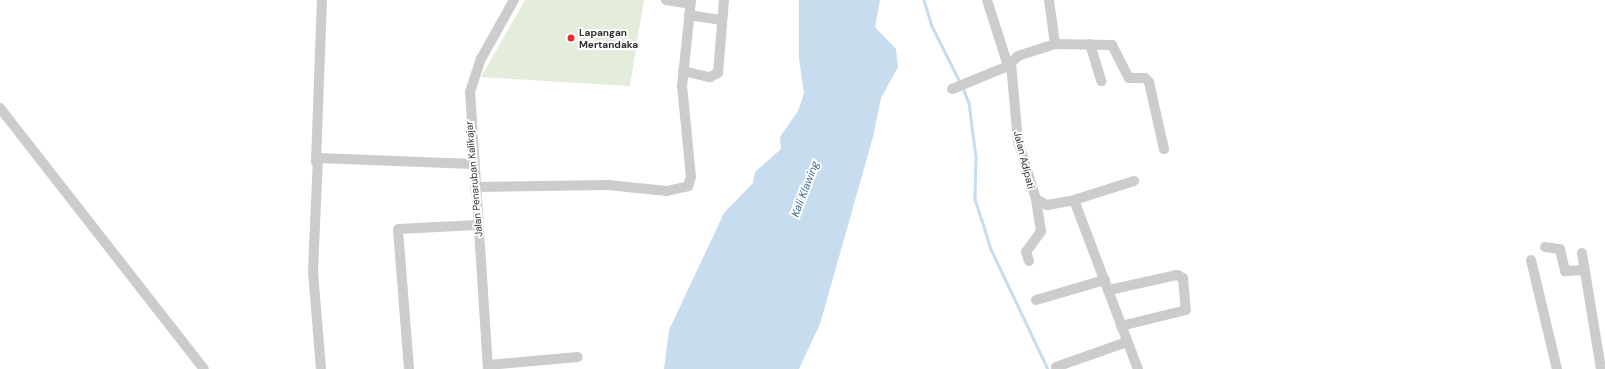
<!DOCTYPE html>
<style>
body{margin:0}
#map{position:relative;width:1605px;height:369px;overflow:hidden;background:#fff;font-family:"DM Sans",sans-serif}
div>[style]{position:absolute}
.green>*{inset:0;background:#e4eddc}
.water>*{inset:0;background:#c7dcee}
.stream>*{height:2.5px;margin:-1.25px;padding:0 1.25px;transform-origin:1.25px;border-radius:1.25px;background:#c7dcee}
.minor>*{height:10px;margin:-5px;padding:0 5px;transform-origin:5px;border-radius:5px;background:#ccc}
.dots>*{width:11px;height:11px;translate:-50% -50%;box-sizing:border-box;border:2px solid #fff;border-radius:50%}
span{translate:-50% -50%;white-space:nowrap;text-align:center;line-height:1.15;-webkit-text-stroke:4px #fff;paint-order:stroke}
.poi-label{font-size:10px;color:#2f2f2f;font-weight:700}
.left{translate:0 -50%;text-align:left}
.street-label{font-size:10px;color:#2f2f2f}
.water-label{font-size:11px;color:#386b95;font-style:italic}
</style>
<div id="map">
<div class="green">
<div style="clip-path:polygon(525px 0,644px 0,630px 86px,481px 77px)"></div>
</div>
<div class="water">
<div style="clip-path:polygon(799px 0,880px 0,875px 27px,896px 49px,898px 67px,881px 98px,873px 137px,820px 324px,799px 369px,664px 369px,669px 330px,724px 213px,753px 183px,755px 172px,781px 149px,780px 137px,798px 111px,804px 93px,799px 59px)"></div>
</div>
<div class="stream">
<div style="left:924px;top:0;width:27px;rotate:73deg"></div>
<div style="left:932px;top:26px;width:65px;rotate:63.4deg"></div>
<div style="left:963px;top:88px;width:16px;rotate:68deg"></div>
<div style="left:969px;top:103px;width:54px;rotate:82.6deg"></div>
<div style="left:976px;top:157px;width:42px;rotate:91.4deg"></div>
<div style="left:975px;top:199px;width:22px;rotate:72deg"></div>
<div style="left:982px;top:220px;width:28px;rotate:73deg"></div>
<div style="left:990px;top:247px;width:135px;rotate:64.6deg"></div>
</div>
<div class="minor">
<div style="left:666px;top:0;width:24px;rotate:9deg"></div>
<div style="left:987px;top:0;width:69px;rotate:72.3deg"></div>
<div style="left:1049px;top:0;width:44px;rotate:82.2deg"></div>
<div style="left:1055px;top:44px;width:39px;rotate:162deg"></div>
<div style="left:1018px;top:56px;width:10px;rotate:135deg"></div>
<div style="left:1011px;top:63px;width:78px;rotate:84.9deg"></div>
<div style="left:1018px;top:141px;width:61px;rotate:72.8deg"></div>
<div style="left:1036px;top:199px;width:13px;rotate:29deg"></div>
<div style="left:1047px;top:205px;width:27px;rotate:-10deg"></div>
<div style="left:1074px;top:200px;width:181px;rotate:69.3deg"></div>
<div style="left:689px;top:15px;width:33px;rotate:9deg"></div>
<div style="left:1055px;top:44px;width:57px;rotate:1deg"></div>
<div style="left:1112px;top:45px;width:37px;rotate:63deg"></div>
<div style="left:1129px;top:78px;width:16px"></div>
<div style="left:1145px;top:78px;width:6px;rotate:45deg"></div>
<div style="left:1149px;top:82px;width:69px;rotate:77.4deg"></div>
<div style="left:1090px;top:44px;width:39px;rotate:73deg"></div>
<div style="left:683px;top:71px;width:28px;rotate:13deg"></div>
<div style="left:710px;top:77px;width:9px;rotate:-27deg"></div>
<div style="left:718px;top:73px;width:73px;rotate:-85.3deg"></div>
<div style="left:952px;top:89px;width:61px;rotate:-22.3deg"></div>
<div style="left:1008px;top:66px;width:4px;rotate:56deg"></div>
<div style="left:0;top:108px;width:331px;rotate:52deg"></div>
<div style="left:316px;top:162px;width:162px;rotate:-87.9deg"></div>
<div style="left:475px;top:187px;width:133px;rotate:-0.9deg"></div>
<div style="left:608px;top:185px;width:59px;rotate:5.8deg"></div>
<div style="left:667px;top:191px;width:22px;rotate:-13deg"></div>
<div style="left:688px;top:186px;width:9px;rotate:-72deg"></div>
<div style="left:691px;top:177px;width:91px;rotate:-95.6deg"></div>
<div style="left:682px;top:86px;width:86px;rotate:-84deg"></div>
<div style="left:1074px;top:200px;width:63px;rotate:-17.6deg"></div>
<div style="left:1545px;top:247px;width:15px;rotate:8deg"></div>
<div style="left:1560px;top:249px;width:23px;rotate:77deg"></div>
<div style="left:1565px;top:271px;width:19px;rotate:-3deg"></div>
<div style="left:1582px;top:253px;width:118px;rotate:80.7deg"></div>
<div style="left:1531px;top:260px;width:112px;rotate:76.6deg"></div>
<div style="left:1029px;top:261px;width:9px;rotate:-108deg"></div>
<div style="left:1026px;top:252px;width:26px;rotate:-54deg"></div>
<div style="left:1041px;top:231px;width:32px;rotate:-99deg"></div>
<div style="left:1109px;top:290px;width:70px;rotate:-12.4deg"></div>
<div style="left:1177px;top:275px;width:7px;rotate:27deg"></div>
<div style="left:1183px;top:278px;width:32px;rotate:85deg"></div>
<div style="left:1186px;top:310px;width:67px;rotate:166.2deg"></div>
<div style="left:1036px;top:300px;width:72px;rotate:-16.2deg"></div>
<div style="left:488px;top:365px;width:90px;rotate:-5.1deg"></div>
<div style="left:1056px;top:367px;width:75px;rotate:-19.4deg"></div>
<div style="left:321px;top:369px;width:98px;rotate:-94.7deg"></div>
<div style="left:313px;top:271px;width:113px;rotate:-87.5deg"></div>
<div style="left:318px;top:158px;width:155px;rotate:2.2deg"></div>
<div style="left:409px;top:369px;width:140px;rotate:-94.5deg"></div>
<div style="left:398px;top:229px;width:80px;rotate:-2.9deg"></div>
<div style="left:488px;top:369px;width:278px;rotate:-93.7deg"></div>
<div style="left:470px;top:92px;width:35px;rotate:-72deg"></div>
<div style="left:481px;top:59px;width:68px;rotate:-60.8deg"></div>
</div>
<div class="dots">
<div style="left:571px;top:38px;background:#ee282a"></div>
</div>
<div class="poi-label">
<span class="left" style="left:579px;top:38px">Lapangan<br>Mertandaka</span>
</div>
<div class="street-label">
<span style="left:1024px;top:160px;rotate:76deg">Jalan Adipati</span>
<span style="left:474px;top:179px;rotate:-95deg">Jalan Penaruban Kalikajar</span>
</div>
<div class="water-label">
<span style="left:805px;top:189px;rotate:-69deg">Kali Klawing</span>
</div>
</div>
